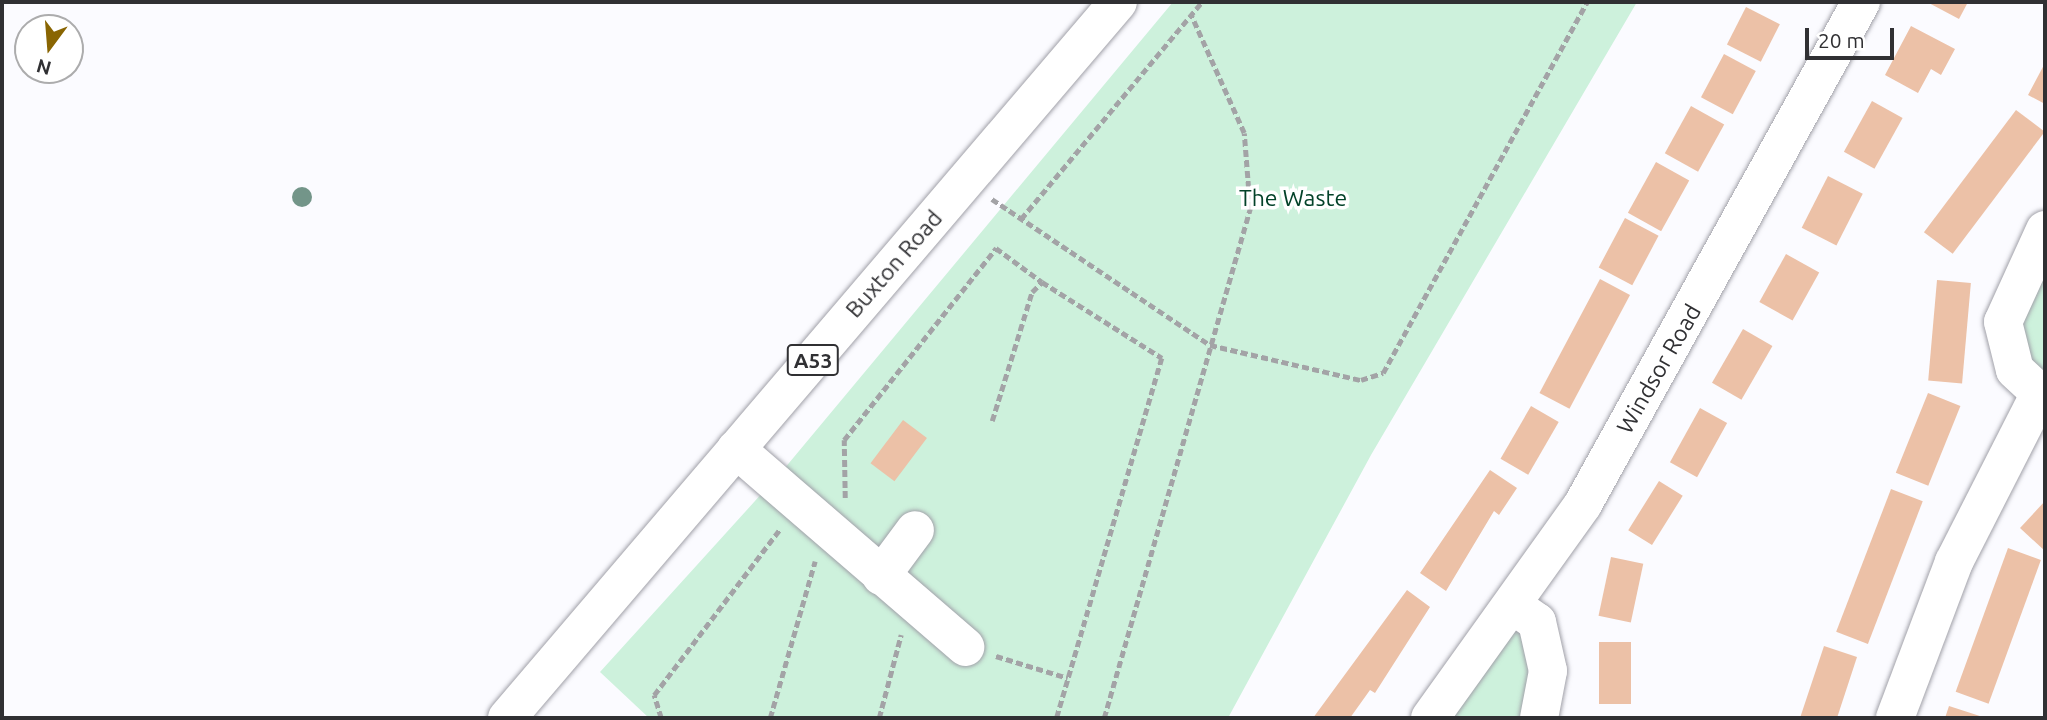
<!DOCTYPE html>
<style>
body{margin:0}
#map{position:relative;width:2047px;height:720px;overflow:hidden;background:#fbfbff;font-family:Ubuntu,sans-serif}
div>[style]{position:absolute}
.green>*{inset:0;background:#cdf1dc}
.building>*{inset:0;background:#ecc1a7;transform-origin:0 0}
.path>*{height:4.5px;margin-top:-2.25px;transform-origin:0;background:repeating-linear-gradient(90deg,#a3a3a6 0 7px,transparent 0 10.5px)}
.roads{filter:drop-shadow(0 0 2px #a1a1a9) drop-shadow(0 0 2px #a1a1a9)}
.minor>*{height:38px;margin:-19px;padding:0 19px;transform-origin:19px;border-radius:19px;background:#fff}
.highway>*{height:38px;margin:-19px;padding:0 19px;transform-origin:19px;border-radius:19px;background:#fff}
.trees>*{width:20px;height:20px;margin:-10px;border-radius:50%;background:#739589}
span{translate:-50% -50%;white-space:nowrap;text-align:center;line-height:1.15;-webkit-text-stroke:7px #fff;paint-order:stroke}
.shield-label span{padding:2px 5px;background:#fff;border:2px solid;border-radius:5px;-webkit-text-stroke-width:0}
.shield-label{font-size:21px;color:#303033;font-weight:700}
.park-label{font-size:23px;color:#034229}
.street-label{font-size:23px;color:#303033}
.frame{position:absolute;inset:0;border:4px solid #303033;pointer-events:none}
.north{position:absolute;left:14px;top:14px;width:70px;height:70px;box-sizing:border-box;background:#fff;border:2px solid #acacad;border-radius:50%;rotate:196deg;font-size:19px;font-weight:700;line-height:28px;text-align:center;color:#303033}
.north::after{content:'';display:block;margin:auto;width:24px;height:32px;background:#896502;clip-path:polygon(50% 0,100% 100%,50% 72%,0 100%)}
.scale{position:absolute;left:1805px;top:28px;width:89px;height:32px;box-sizing:border-box;border:4px solid #303033;border-top:0;padding-left:9px;font-size:21px;line-height:24px;white-space:nowrap;color:#303033;-webkit-text-stroke:5px #fff;paint-order:stroke}
</style>
<div id="map">
<div class="green">
<div style="clip-path:polygon(1173px 2px,1637px 2px,1371px 455px,1228px 718px,649px 718px,600px 672px,784px 469px)"></div>
<div style="clip-path:polygon(2045px 250px,2045px 383px,2019px 351px,2021px 294px)"></div>
<div style="clip-path:polygon(1514px 606px,1539px 718px,1430px 718px)"></div>
</div>
<div class="building">
<div style="clip-path:polygon(1927px 2px,1968px 2px,1959px 19px)"></div>
<div style="left:1746px;top:7px;width:38px;height:42px;rotate:27deg"></div>
<div style="clip-path:polygon(1911px 26px,1955px 49px,1941px 75px,1931px 69px,1918px 93px,1885px 75px)"></div>
<div style="left:1724px;top:54px;width:36px;height:49px;rotate:28deg"></div>
<div style="clip-path:polygon(2045px 63px,2045px 104px,2028px 95px)"></div>
<div style="left:1872px;top:101px;width:35px;height:58px;rotate:29deg"></div>
<div style="left:1691px;top:106px;width:38px;height:54px;rotate:29deg"></div>
<div style="left:2016px;top:110px;width:36px;height:153px;rotate:37deg"></div>
<div style="left:1656px;top:162px;width:38px;height:58px;rotate:29deg"></div>
<div style="left:1828px;top:176px;width:39px;height:58px;rotate:27deg"></div>
<div style="left:1625px;top:218px;width:38px;height:56px;rotate:28deg"></div>
<div style="left:1786px;top:254px;width:38px;height:55px;rotate:29deg"></div>
<div style="left:1600px;top:279px;width:34px;height:129px;rotate:28deg"></div>
<div style="left:1937px;top:280px;width:34px;height:101px;rotate:5deg"></div>
<div style="left:1743px;top:329px;width:34px;height:62px;rotate:30deg"></div>
<div style="left:1928px;top:393px;width:35px;height:86px;rotate:22deg"></div>
<div style="left:1531px;top:406px;width:32px;height:61px;rotate:30deg"></div>
<div style="left:1700px;top:408px;width:31px;height:62px;rotate:29deg"></div>
<div style="left:903px;top:420px;width:30px;height:54px;rotate:37deg"></div>
<div style="clip-path:polygon(1490px 470px,1517px 488px,1499px 515px,1494px 511px,1446px 591px,1420px 573px)"></div>
<div style="left:1659px;top:481px;width:28px;height:58px;rotate:32deg"></div>
<div style="left:1891px;top:489px;width:34px;height:153px;rotate:21deg"></div>
<div style="clip-path:polygon(2045px 501px,2045px 551px,2020px 528px)"></div>
<div style="left:2008px;top:548px;width:35px;height:153px;rotate:20deg"></div>
<div style="left:1611px;top:557px;width:33px;height:60px;rotate:12deg"></div>
<div style="clip-path:polygon(1407px 590px,1430px 607px,1375px 693px,1370px 690px,1350px 718px,1313px 718px)"></div>
<div style="left:1599px;top:642px;width:32px;height:62px"></div>
<div style="clip-path:polygon(1824px 646px,1857px 657px,1837px 718px,1800px 718px)"></div>
<div style="clip-path:polygon(1949px 706px,1986px 718px,1945px 718px)"></div>
</div>
<div class="path">
<div style="left:992px;top:199px;width:262px;rotate:33.8deg"></div>
<div style="left:1210px;top:345px;width:155px;rotate:13.1deg"></div>
<div style="left:1361px;top:380px;width:23px;rotate:-18deg"></div>
<div style="left:1383px;top:373px;width:423px;rotate:-61.2deg"></div>
<div style="left:1021px;top:219px;width:283px;rotate:-50.2deg"></div>
<div style="left:992px;top:421px;width:135px;rotate:-72.8deg"></div>
<div style="left:1032px;top:292px;width:14px;rotate:-45deg"></div>
<div style="left:1042px;top:282px;width:142px;rotate:32.3deg"></div>
<div style="left:1162px;top:358px;width:375px;rotate:106.3deg"></div>
<div style="left:845px;top:498px;width:58px;rotate:-91deg"></div>
<div style="left:844px;top:440px;width:245px;rotate:-51.6deg"></div>
<div style="left:996px;top:248px;width:57px;rotate:36.5deg"></div>
<div style="left:996px;top:656px;width:75px;rotate:17deg"></div>
<div style="left:661px;top:718px;width:24px;rotate:-107deg"></div>
<div style="left:654px;top:695px;width:208px;rotate:-52.8deg"></div>
<div style="left:770px;top:718px;width:163px;rotate:-74deg"></div>
<div style="left:879px;top:718px;width:86px;rotate:-75.2deg"></div>
<div style="left:1104px;top:718px;width:530px;rotate:-74deg"></div>
<div style="left:1250px;top:209px;width:76px;rotate:-94.5deg"></div>
<div style="left:1244px;top:133px;width:129px;rotate:-114.2deg"></div>
</div>
<div class="roads">
<div class="minor">
<div style="left:2045px;top:230px;width:101px;rotate:114.5deg"></div>
<div style="left:2003px;top:322px;width:49px;rotate:76deg"></div>
<div style="left:2015px;top:370px;width:41px;rotate:43deg"></div>
<div style="left:736px;top:449px;width:303px;rotate:40.8deg"></div>
<div style="left:881px;top:576px;width:57px;rotate:-53.5deg"></div>
<div style="left:1514px;top:606px;width:28px;rotate:35deg"></div>
<div style="left:1537px;top:622px;width:50px;rotate:77.3deg"></div>
<div style="left:1548px;top:671px;width:48px;rotate:100.8deg"></div>
<div style="left:1430px;top:718px;width:263px;rotate:-54.4deg"></div>
<div style="left:1583px;top:504px;width:574px;rotate:-61.02deg"></div>
<div style="left:1895px;top:718px;width:167px;rotate:-69.3deg"></div>
<div style="left:1954px;top:562px;width:185px;rotate:-63deg"></div>
</div>
<div class="highway">
<div style="left:507px;top:718px;width:941px;rotate:-49.52deg"></div>
</div>
</div>
<div class="trees">
<div style="left:302px;top:197px"></div>
</div>
<div class="shield-label">
<span style="left:813px;top:360px">A53</span>
</div>
<div class="park-label">
<span style="left:1293px;top:198px">The Waste</span>
</div>
<div class="street-label">
<span style="left:894px;top:264px;rotate:-49deg">Buxton Road</span>
<span style="left:1659px;top:369px;rotate:-60deg">Windsor Road</span>
</div>
<div class="frame"></div>
<div class="north">N</div>
<div class="scale">20 m</div>
</div>
